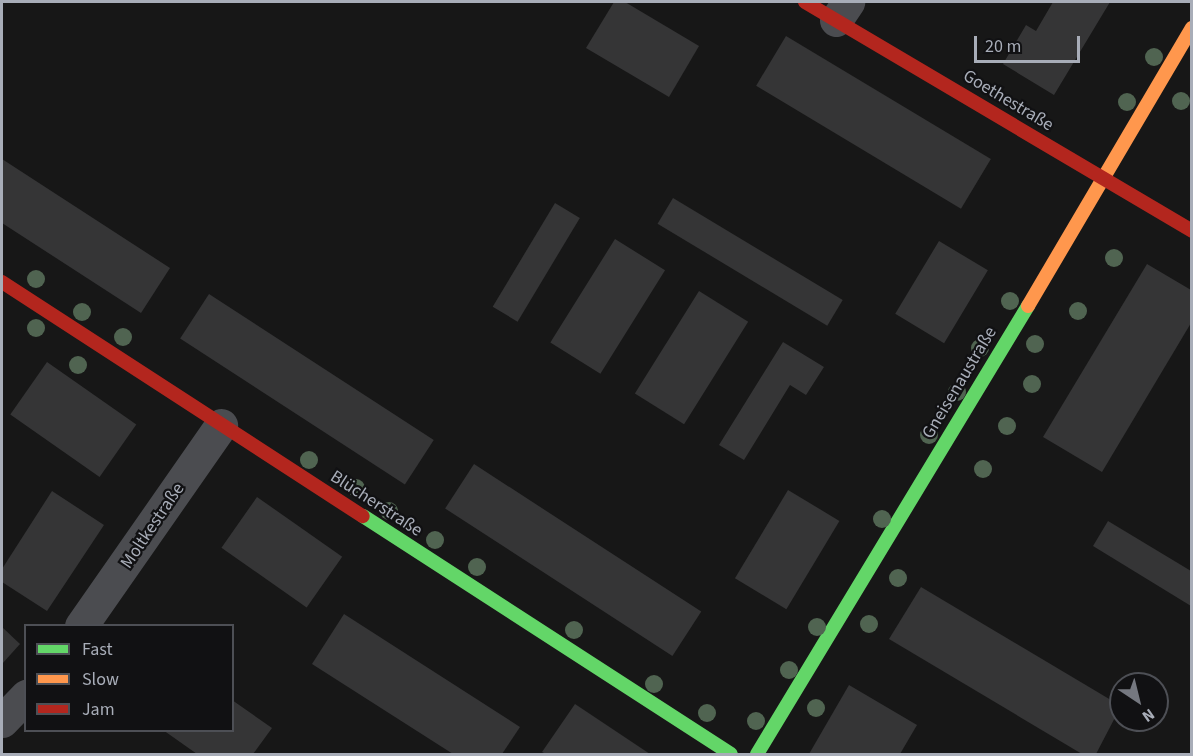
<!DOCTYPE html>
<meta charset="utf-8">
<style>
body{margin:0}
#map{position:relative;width:1193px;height:756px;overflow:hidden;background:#171717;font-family:"Source Sans 3",sans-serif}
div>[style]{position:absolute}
.building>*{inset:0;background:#353536;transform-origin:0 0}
.street>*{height:33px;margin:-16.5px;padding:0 16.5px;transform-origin:16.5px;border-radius:16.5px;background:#4b4c50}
.fast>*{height:14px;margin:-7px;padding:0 7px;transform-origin:7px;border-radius:7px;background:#63d668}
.slow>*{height:14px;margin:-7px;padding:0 7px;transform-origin:7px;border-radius:7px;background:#ff974d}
.jam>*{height:14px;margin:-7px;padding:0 7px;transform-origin:7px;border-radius:7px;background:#b3261e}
.trees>*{width:18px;height:18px;margin:-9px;border-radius:50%;background:#506451}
span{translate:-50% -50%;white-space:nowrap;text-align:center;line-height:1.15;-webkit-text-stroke:4.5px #111113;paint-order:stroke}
.street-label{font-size:18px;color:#a8adb8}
.frame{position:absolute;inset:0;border:3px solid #a8adb8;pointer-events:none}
.legend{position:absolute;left:24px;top:624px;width:210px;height:108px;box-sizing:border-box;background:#111113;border:2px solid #4d4f55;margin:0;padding:8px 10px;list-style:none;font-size:18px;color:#a8adb8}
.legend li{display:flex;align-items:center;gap:12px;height:30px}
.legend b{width:30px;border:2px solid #4d4f55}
.north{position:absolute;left:1109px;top:672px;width:60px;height:60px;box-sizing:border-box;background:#111113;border:2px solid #4d4f55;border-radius:50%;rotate:145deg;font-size:16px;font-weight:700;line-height:24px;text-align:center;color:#a8adb8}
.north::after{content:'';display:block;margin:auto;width:21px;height:27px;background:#757880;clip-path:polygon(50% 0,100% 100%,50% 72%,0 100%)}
.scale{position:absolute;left:974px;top:36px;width:106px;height:27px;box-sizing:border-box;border:3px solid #a8adb8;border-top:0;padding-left:8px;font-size:18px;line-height:21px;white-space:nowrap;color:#a8adb8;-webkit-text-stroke:4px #111113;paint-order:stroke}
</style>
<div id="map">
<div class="building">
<div style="clip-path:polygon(614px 2px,625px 2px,699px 46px,669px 97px,586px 48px)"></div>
<div style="clip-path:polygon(1053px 2px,1110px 2px,1054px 95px,1003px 64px,1026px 25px,1036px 31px)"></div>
<div style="left:786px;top:36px;width:239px;height:58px;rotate:31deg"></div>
<div style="clip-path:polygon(2px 159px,170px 268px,141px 313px,2px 223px)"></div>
<div style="left:673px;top:198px;width:198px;height:30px;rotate:31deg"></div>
<div style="left:555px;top:203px;width:29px;height:121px;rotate:31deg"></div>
<div style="left:615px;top:239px;width:59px;height:122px;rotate:32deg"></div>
<div style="left:939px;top:241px;width:57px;height:85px;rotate:31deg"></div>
<div style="clip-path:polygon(1147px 264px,1191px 290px,1191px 323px,1102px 472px,1043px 437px)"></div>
<div style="left:699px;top:291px;width:58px;height:121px;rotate:32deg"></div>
<div style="left:209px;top:294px;width:268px;height:53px;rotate:33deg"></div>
<div style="clip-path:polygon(783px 342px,824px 367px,806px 395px,790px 385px,744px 460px,719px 445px)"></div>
<div style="left:47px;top:362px;width:109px;height:64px;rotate:35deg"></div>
<div style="left:474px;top:464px;width:271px;height:53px;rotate:33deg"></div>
<div style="left:788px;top:490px;width:60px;height:103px;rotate:31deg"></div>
<div style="clip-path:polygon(52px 491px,104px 525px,47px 611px,2px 582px,2px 569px)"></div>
<div style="left:257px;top:497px;width:104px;height:62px;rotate:35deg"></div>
<div style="clip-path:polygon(1108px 521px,1191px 571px,1191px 606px,1093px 546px)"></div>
<div style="clip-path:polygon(921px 587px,1121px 706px,1096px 754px,1082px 754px,889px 639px)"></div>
<div style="clip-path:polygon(344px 614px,520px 727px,502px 754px,453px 754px,312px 664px)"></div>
<div style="clip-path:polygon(2px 627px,20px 644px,2px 664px)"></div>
<div style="clip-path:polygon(849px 685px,917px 725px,900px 754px,809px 754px)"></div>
<div style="clip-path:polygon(232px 700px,272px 728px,253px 754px,197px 754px,163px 730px,232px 730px)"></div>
<div style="clip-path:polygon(575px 704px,650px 754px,546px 754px,542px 752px)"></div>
</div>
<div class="street">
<div style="left:836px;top:20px;width:22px;rotate:-56deg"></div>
<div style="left:81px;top:626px;width:245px;rotate:-55.1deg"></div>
<div style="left:2px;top:721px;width:35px;rotate:-46deg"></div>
</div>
<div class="fast">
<div style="left:363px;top:516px;width:438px;rotate:32.9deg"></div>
<div style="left:757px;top:754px;width:524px;rotate:-58.83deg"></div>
</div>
<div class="slow">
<div style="left:1028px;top:306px;width:323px;rotate:-59.5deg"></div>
</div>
<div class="jam">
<div style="left:805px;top:2px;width:450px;rotate:30.6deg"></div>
<div style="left:2px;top:282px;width:430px;rotate:33deg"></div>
</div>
<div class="trees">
<div style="left:1154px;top:57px"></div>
<div style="left:1181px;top:101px"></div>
<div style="left:1127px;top:102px"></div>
<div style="left:1114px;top:258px"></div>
<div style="left:36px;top:279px"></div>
<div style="left:1010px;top:301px"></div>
<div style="left:1078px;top:311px"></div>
<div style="left:82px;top:312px"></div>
<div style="left:36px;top:328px"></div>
<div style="left:123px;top:337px"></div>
<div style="left:1035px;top:344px"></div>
<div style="left:980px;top:348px"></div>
<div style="left:78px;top:365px"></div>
<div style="left:1032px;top:384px"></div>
<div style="left:957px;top:392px"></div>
<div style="left:1007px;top:426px"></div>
<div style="left:929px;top:435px"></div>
<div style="left:309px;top:460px"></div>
<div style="left:983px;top:469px"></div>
<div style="left:356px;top:488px"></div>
<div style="left:389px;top:511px"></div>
<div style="left:882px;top:519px"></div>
<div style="left:435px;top:540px"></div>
<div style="left:477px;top:567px"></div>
<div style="left:898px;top:578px"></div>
<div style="left:869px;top:624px"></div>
<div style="left:817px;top:627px"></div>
<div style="left:574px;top:630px"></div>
<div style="left:789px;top:670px"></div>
<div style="left:654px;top:684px"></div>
<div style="left:816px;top:708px"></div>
<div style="left:707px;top:713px"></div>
<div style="left:756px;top:721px"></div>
</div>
<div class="street-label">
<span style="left:1008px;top:101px;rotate:31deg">Goethestraße</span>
<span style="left:960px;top:383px;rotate:-59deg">Gneisenaustraße</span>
<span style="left:376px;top:504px;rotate:33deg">Blücherstraße</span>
<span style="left:153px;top:526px;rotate:-56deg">Moltkestraße</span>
</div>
<div class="frame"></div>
<ul class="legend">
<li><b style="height:8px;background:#63d668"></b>Fast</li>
<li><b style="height:8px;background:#ff974d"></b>Slow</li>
<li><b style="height:8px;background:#b3261e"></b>Jam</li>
</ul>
<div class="north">N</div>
<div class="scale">20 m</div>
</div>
